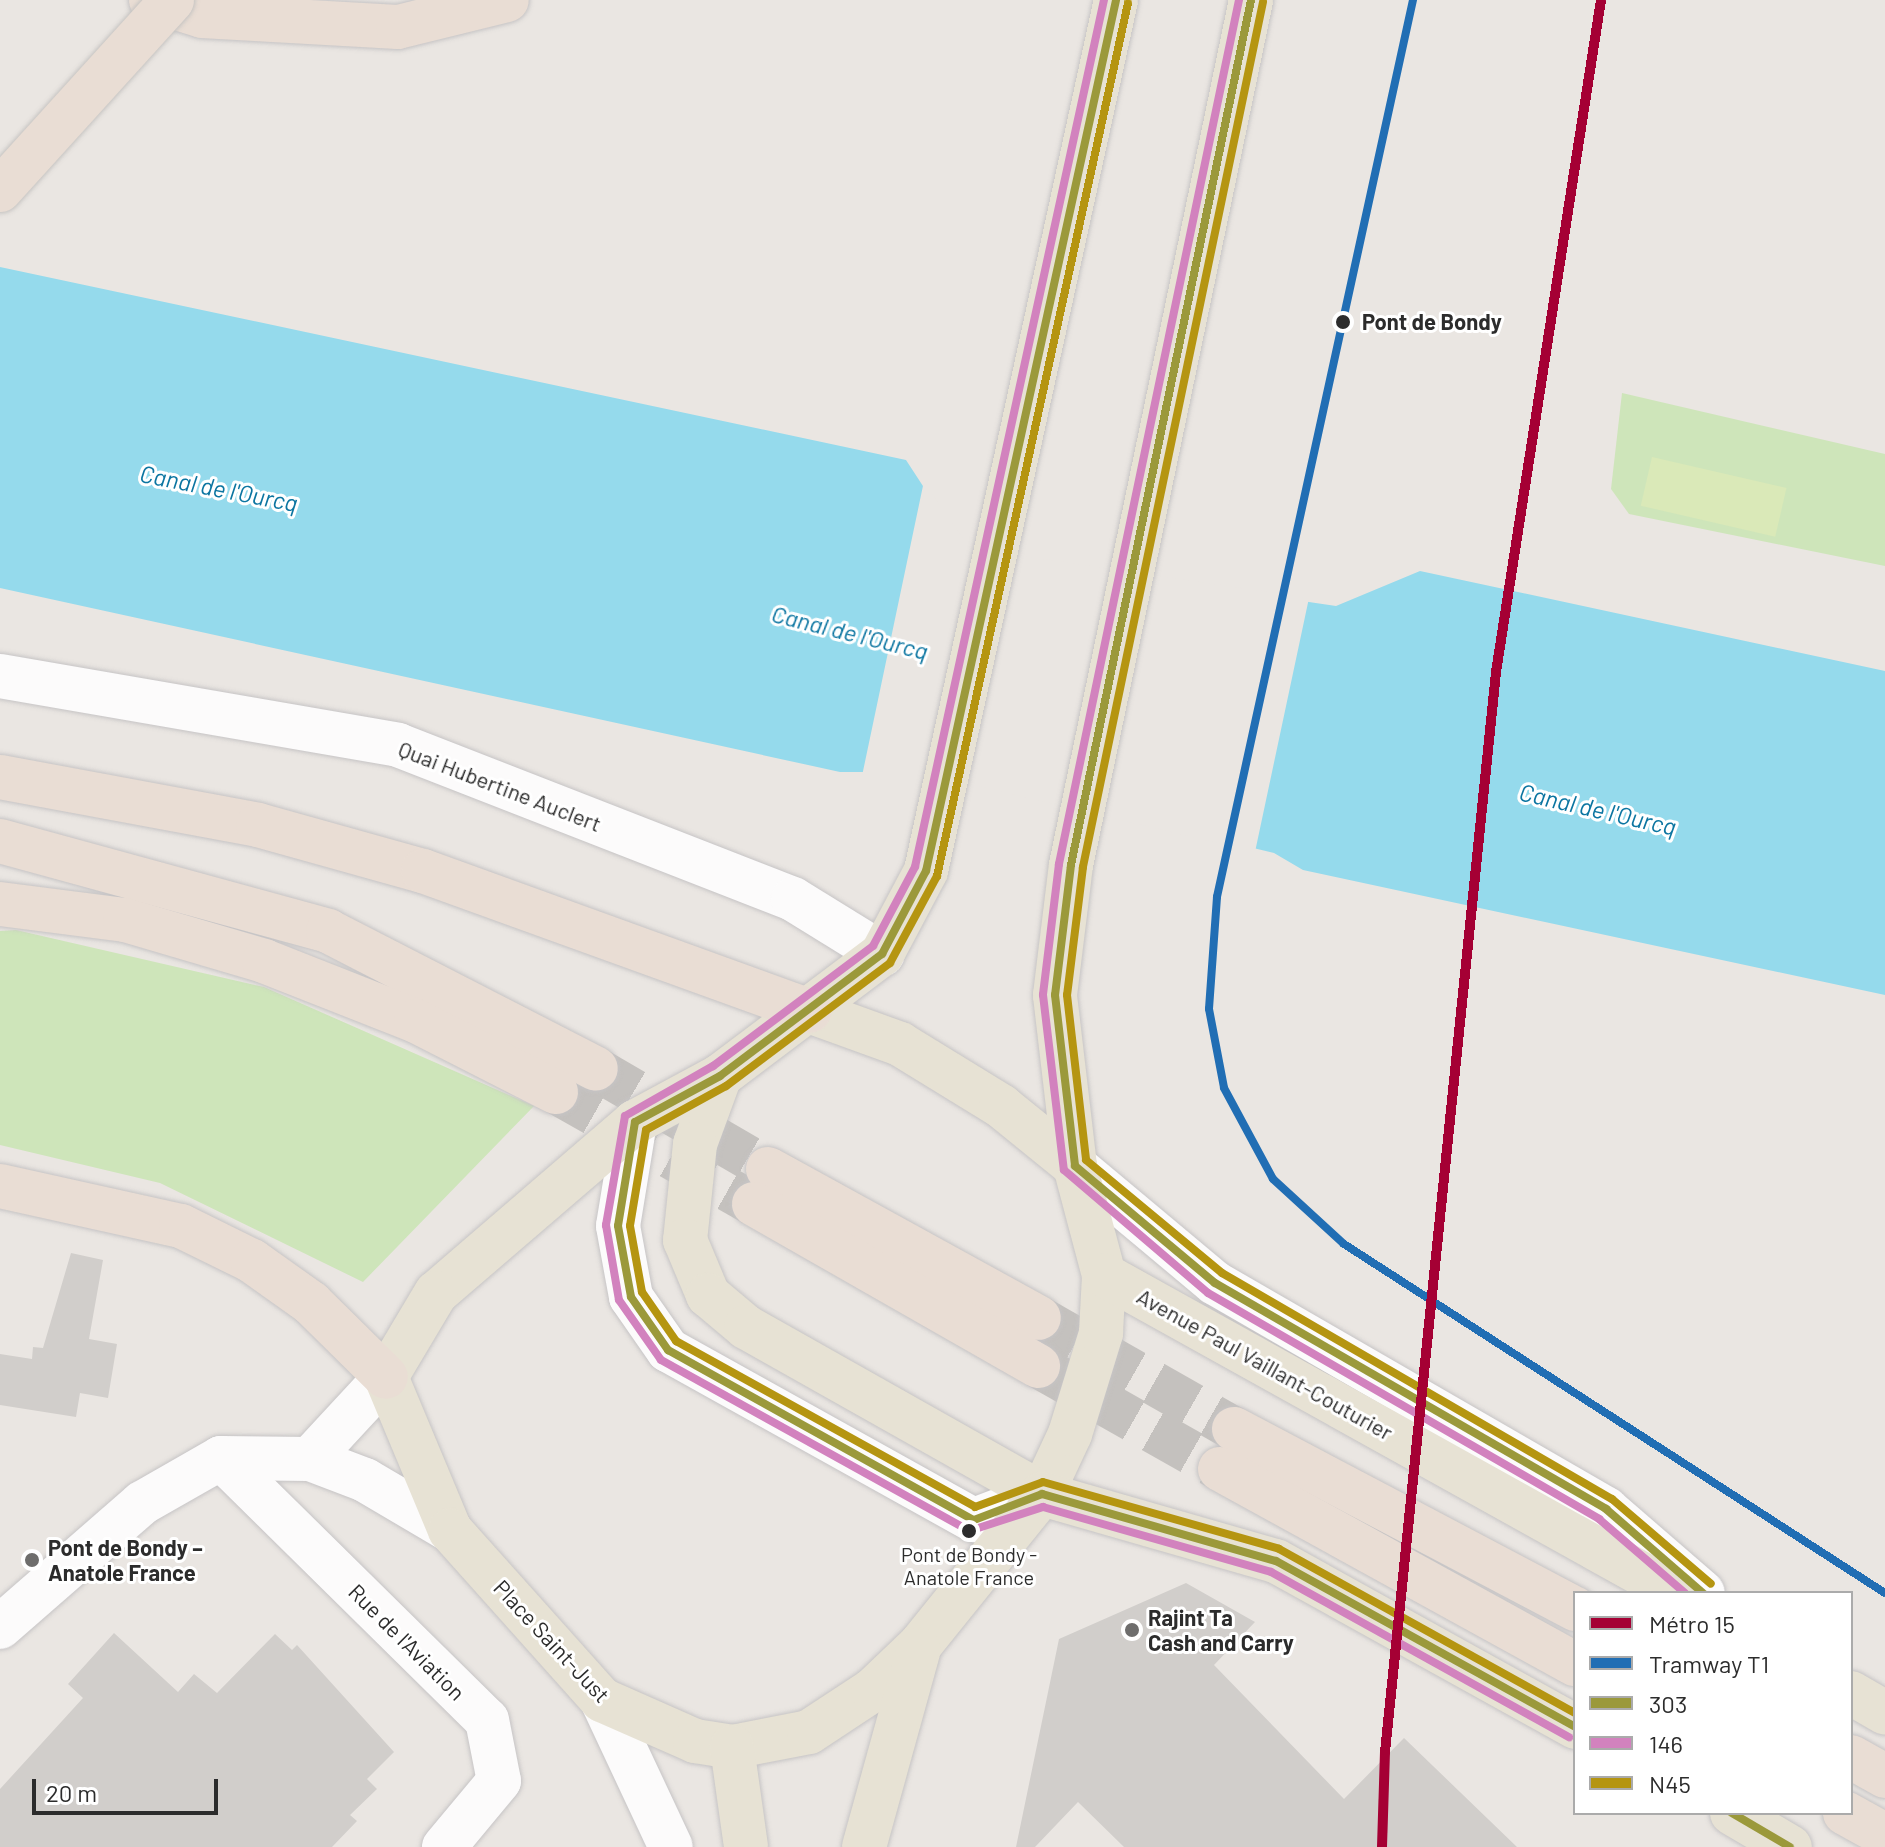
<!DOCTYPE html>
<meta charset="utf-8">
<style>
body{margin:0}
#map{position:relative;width:1885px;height:1847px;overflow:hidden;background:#eae6e2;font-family:Barlow,sans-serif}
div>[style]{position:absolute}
.green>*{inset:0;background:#cee5ba}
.pitch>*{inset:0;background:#dae9b8;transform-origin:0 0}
.water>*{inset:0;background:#95daec}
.pier>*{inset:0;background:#eae6e2}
.building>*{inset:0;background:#d1cecb}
.highway-tunnel>*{height:44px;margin-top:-22px;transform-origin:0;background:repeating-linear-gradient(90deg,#c4c1be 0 44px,transparent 0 66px)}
.roads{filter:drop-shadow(0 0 2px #c6c4c5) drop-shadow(0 0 2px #c6c4c5)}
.minor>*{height:44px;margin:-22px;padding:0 22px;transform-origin:22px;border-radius:22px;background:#fcfbfb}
.major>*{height:44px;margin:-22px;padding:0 22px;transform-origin:22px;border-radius:22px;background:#e7e2d4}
.highway>*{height:44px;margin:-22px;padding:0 22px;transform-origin:22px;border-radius:22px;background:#e9ddd4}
.bridges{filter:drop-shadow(0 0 2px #c6c4c2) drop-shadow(0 0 2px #c6c4c2)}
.highway-bridge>*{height:44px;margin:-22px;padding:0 22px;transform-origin:22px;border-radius:22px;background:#e9ddd4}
.bus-1>*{height:8px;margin:-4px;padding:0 4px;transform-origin:4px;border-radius:4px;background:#9b993b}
.bus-2>*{height:8px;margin:-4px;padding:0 4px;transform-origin:4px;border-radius:4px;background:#d282be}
.bus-3>*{height:8px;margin:-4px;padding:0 4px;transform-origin:4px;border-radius:4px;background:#b59511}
.tram-1>*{height:8px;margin:-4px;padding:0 4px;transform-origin:4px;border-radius:4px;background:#216eb4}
.metro-1>*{height:10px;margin:-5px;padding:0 5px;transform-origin:5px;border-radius:5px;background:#a50034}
.dots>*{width:22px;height:22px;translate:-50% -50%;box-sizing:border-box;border:4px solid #fff;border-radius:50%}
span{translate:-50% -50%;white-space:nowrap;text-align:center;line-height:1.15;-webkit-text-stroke:6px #fff;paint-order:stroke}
.bus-label{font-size:20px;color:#2c2c2c}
.stop-label{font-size:22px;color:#2c2c2c;font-weight:700}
.left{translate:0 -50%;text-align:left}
.street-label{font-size:22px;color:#2c2c2c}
.poi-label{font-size:22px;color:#2c2c2c;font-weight:700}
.water-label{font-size:24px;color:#0b75a1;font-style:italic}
.legend{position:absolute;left:1573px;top:1591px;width:280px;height:224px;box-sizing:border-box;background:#fff;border:2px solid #ababab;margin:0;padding:10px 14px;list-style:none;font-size:24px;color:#2c2c2c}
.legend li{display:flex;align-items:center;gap:16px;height:40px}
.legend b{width:40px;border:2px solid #ababab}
.scale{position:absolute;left:32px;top:1779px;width:186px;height:36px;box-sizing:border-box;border:4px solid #2c2c2c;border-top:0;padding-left:10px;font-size:24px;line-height:28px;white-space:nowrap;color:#2c2c2c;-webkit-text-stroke:6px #fff;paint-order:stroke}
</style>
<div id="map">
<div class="green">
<div style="clip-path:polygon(1622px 393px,1885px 454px,1885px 566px,1629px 514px,1611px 489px)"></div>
<div style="clip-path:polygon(16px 930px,264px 987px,534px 1106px,363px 1282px,160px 1183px,0 1145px,0 931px)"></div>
</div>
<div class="pitch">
<div style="left:1652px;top:457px;width:138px;height:50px;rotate:13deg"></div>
</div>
<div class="water">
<div style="clip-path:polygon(0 267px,906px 460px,966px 552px,1336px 606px,1420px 571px,1885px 671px,1885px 995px,1303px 870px,1274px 853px,937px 772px,840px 772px,0 588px)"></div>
</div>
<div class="pier">
<div style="clip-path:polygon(924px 481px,969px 548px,1309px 598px,1255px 852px,936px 776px,862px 776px)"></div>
</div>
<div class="building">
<div style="clip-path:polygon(71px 1253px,103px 1260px,89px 1339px,117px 1344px,108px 1398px,80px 1393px,76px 1417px,0 1405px,0 1354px,32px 1359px,33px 1347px,43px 1348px)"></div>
<div style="clip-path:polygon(1186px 1583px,1255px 1622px,1214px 1665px,1344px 1799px,1404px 1738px,1517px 1847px,1124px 1847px,1078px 1802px,1035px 1847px,1016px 1847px,1059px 1639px)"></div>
<div style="clip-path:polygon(114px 1633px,178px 1692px,194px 1674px,217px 1693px,275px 1634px,292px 1650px,297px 1645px,394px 1752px,367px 1779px,377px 1789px,350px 1815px,357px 1821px,332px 1847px,0 1847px,0 1789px,83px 1698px,68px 1684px)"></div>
</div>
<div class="highway-tunnel">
<div style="left:596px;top:1069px;width:199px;rotate:30.2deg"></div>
<div style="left:556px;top:1092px;width:227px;rotate:29.5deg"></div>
<div style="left:1039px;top:1318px;width:224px;rotate:29.6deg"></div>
<div style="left:1038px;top:1366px;width:209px;rotate:29.5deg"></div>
</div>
<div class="roads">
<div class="minor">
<div style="left:0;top:676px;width:404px;rotate:9.8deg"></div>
<div style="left:398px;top:745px;width:424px;rotate:21.3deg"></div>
<div style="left:793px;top:899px;width:105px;rotate:31.7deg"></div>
<div style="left:635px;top:1122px;width:105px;rotate:99.3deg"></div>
<div style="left:618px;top:1226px;width:72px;rotate:79.6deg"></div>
<div style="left:631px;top:1297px;width:65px;rotate:55.1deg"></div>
<div style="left:668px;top:1350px;width:350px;rotate:29.1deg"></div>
<div style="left:974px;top:1520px;width:73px;rotate:-20.9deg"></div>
<div style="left:1075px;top:1166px;width:182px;rotate:39.9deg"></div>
<div style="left:1215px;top:1283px;width:452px;rotate:30deg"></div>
<div style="left:1606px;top:1509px;width:128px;rotate:40.9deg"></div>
<div style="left:221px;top:1458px;width:373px;rotate:44.6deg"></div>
<div style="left:487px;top:1720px;width:62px;rotate:78.9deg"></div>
<div style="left:499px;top:1781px;width:86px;rotate:129.8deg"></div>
<div style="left:310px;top:1459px;width:112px;rotate:-47.2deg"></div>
<div style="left:0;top:1627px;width:189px;rotate:-41.1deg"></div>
<div style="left:142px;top:1503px;width:91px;rotate:-29.7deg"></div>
<div style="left:221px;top:1458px;width:89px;rotate:0.6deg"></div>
<div style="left:310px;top:1459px;width:59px;rotate:20.9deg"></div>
<div style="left:365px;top:1480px;width:99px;rotate:30.5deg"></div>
<div style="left:602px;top:1700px;width:162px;rotate:64.9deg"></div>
</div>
<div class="major">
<div style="left:1116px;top:0;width:891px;rotate:102.31deg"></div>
<div style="left:926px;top:871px;width:94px;rotate:117.9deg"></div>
<div style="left:882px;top:954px;width:203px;rotate:143deg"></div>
<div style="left:720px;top:1076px;width:97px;rotate:151.6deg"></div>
<div style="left:635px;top:1122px;width:262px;rotate:139.3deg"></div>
<div style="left:436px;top:1293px;width:98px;rotate:120.8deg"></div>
<div style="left:386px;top:1377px;width:166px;rotate:67.3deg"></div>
<div style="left:450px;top:1530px;width:228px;rotate:48.2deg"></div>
<div style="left:602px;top:1700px;width:102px;rotate:23.8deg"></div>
<div style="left:695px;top:1741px;width:37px;rotate:9deg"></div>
<div style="left:732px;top:1747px;width:78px;rotate:-11deg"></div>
<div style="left:809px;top:1732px;width:77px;rotate:-33.3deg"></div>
<div style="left:873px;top:1690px;width:65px;rotate:-43.8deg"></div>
<div style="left:920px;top:1645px;width:194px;rotate:-51.1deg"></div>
<div style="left:1042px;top:1494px;width:66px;rotate:-65deg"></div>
<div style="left:1070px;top:1434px;width:106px;rotate:-72.9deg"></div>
<div style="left:1101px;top:1333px;width:58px;rotate:-87deg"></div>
<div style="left:1104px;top:1275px;width:113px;rotate:-104.9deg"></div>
<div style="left:1075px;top:1166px;width:172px;rotate:-96.7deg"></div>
<div style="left:1055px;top:995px;width:131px;rotate:-83deg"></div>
<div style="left:1071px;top:865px;width:884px;rotate:-78.24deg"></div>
<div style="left:809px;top:1011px;width:97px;rotate:19.9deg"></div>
<div style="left:900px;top:1044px;width:119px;rotate:31.5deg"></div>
<div style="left:1001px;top:1106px;width:95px;rotate:39deg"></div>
<div style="left:720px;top:1076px;width:72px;rotate:110.2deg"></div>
<div style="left:695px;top:1144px;width:97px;rotate:95.9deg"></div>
<div style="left:685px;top:1240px;width:60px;rotate:67.3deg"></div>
<div style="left:708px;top:1295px;width:50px;rotate:40.1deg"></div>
<div style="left:746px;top:1327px;width:340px;rotate:29.4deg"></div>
<div style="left:1042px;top:1494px;width:243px;rotate:16deg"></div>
<div style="left:1276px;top:1561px;width:342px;rotate:29deg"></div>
<div style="left:1104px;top:1275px;width:654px;rotate:29.07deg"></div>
<div style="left:1851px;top:1693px;width:39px;rotate:30deg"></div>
<div style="left:732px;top:1747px;width:101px;rotate:82deg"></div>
<div style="left:1732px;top:1813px;width:67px;rotate:30.4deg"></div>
<div style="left:864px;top:1847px;width:205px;rotate:-74.5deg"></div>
</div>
<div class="highway">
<div style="left:151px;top:0;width:53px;rotate:17.4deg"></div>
<div style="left:202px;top:16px;width:196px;rotate:3.2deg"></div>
<div style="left:398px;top:27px;width:112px;rotate:-13.9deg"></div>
<div style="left:0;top:777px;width:262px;rotate:10.5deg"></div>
<div style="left:258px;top:825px;width:171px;rotate:15.6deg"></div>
<div style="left:423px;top:871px;width:411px;rotate:19.9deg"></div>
<div style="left:0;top:841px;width:340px;rotate:15.3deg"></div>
<div style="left:328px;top:931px;width:301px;rotate:27.2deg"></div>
<div style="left:0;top:904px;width:126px;rotate:7.3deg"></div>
<div style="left:125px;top:920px;width:145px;rotate:16.4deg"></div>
<div style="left:264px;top:961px;width:163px;rotate:21.5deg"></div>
<div style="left:416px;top:1021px;width:157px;rotate:26.9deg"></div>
<div style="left:768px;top:1169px;width:309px;rotate:28.8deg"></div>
<div style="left:0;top:1186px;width:185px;rotate:12.5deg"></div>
<div style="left:181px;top:1226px;width:79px;rotate:26.2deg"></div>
<div style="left:252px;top:1261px;width:72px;rotate:35.4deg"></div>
<div style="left:311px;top:1303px;width:105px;rotate:44.6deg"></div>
<div style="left:754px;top:1204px;width:327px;rotate:29.7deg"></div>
<div style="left:1234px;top:1429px;width:386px;rotate:27.8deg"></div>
<div style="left:1220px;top:1469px;width:405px;rotate:28.8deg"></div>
<div style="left:1851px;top:1757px;width:39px;rotate:29deg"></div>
<div style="left:1845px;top:1813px;width:46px;rotate:28.8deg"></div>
</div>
</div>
<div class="bridges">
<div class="highway-bridge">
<div style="left:0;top:190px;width:256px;rotate:-47.8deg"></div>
</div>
</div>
<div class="bus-1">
<div style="left:1251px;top:0;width:884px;rotate:101.76deg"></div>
<div style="left:1071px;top:865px;width:131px;rotate:97deg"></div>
<div style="left:1055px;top:995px;width:172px;rotate:83.3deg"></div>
<div style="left:1075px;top:1166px;width:182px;rotate:39.9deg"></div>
<div style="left:1215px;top:1283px;width:452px;rotate:30deg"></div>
<div style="left:1606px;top:1509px;width:128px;rotate:40.9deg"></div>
<div style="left:635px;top:1122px;width:97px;rotate:-28.4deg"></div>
<div style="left:720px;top:1076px;width:203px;rotate:-37deg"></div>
<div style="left:882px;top:954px;width:94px;rotate:-62.1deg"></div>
<div style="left:926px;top:871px;width:891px;rotate:-77.69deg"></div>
<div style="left:635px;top:1122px;width:105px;rotate:99.3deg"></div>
<div style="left:618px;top:1226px;width:72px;rotate:79.6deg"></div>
<div style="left:631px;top:1297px;width:65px;rotate:55.1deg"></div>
<div style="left:668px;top:1350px;width:350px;rotate:29.1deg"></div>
<div style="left:974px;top:1520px;width:73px;rotate:-20.9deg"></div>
<div style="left:1042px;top:1494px;width:243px;rotate:16deg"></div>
<div style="left:1276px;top:1561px;width:342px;rotate:29deg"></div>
<div style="left:1732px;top:1813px;width:67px;rotate:30.4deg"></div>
</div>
<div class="bus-2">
<div style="left:1104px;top:0;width:887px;rotate:102.3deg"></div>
<div style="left:915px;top:867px;width:89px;rotate:118deg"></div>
<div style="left:873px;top:946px;width:200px;rotate:143.1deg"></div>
<div style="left:713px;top:1066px;width:101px;rotate:150.4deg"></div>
<div style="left:625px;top:1116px;width:111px;rotate:99.9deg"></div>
<div style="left:606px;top:1225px;width:76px;rotate:80.2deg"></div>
<div style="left:619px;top:1300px;width:73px;rotate:55deg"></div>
<div style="left:661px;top:1360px;width:352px;rotate:29deg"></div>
<div style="left:969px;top:1531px;width:78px;rotate:-18deg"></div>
<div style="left:1043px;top:1507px;width:237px;rotate:15.9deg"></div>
<div style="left:1271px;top:1572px;width:341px;rotate:29deg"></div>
<div style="left:1239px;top:0;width:883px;rotate:101.77deg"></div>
<div style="left:1059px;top:864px;width:132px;rotate:97deg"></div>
<div style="left:1043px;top:995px;width:176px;rotate:83.2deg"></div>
<div style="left:1064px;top:1170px;width:189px;rotate:40.5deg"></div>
<div style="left:1208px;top:1293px;width:452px;rotate:30deg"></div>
<div style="left:1599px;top:1519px;width:113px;rotate:40.7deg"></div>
</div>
<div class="bus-3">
<div style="left:1263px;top:2px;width:884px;rotate:101.76deg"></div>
<div style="left:1083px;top:867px;width:129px;rotate:97.1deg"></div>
<div style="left:1067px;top:995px;width:166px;rotate:83.4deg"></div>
<div style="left:1086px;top:1160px;width:177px;rotate:39.7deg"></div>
<div style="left:1222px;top:1273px;width:451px;rotate:30.1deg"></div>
<div style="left:1612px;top:1499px;width:130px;rotate:40.6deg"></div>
<div style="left:1128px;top:3px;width:894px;rotate:102.34deg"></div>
<div style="left:937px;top:876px;width:99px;rotate:118.4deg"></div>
<div style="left:890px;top:963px;width:205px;rotate:143.1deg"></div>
<div style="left:726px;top:1086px;width:91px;rotate:151.2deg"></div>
<div style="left:646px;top:1130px;width:97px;rotate:99.5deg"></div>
<div style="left:630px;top:1226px;width:67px;rotate:79.7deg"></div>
<div style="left:642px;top:1292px;width:60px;rotate:55.2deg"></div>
<div style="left:676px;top:1341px;width:342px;rotate:29deg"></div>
<div style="left:975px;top:1507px;width:72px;rotate:-20.2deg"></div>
<div style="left:1043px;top:1482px;width:245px;rotate:15.8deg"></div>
<div style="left:1279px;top:1549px;width:338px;rotate:29deg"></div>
</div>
<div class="tram-1">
<div style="left:1413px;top:0;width:918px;rotate:102.33deg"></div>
<div style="left:1217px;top:897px;width:112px;rotate:94.1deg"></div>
<div style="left:1209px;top:1009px;width:80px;rotate:79.2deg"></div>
<div style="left:1224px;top:1088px;width:103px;rotate:61.7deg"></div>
<div style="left:1273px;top:1179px;width:96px;rotate:42.5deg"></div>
<div style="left:1344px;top:1244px;width:644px;rotate:32.83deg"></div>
</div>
<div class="metro-1">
<div style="left:1382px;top:1847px;width:95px;rotate:-88.2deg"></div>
<div style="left:1385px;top:1752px;width:1086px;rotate:-84.13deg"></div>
<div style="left:1496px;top:672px;width:680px;rotate:-81.12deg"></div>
</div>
<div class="dots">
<div style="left:1343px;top:322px;background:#2c2c2c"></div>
<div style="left:969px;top:1531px;background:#2c2c2c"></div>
<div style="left:32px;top:1560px;background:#6e6d6c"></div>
<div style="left:1132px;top:1630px;background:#6e6d6c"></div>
</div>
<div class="bus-label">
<span style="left:969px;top:1566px">Pont de Bondy -<br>Anatole France</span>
</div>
<div class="stop-label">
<span class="left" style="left:1362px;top:322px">Pont de Bondy</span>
</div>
<div class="street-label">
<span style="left:500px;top:786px;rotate:21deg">Quai Hubertine Auclert</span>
<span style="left:1265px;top:1364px;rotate:29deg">Avenue Paul Vaillant-Couturier</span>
<span style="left:552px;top:1641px;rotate:47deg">Place Saint-Just</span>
<span style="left:407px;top:1642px;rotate:45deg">Rue de l'Aviation</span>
</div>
<div class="poi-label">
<span class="left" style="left:48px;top:1560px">Pont de Bondy –<br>Anatole France</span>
<span class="left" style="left:1148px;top:1630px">Rajint Ta<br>Cash and Carry</span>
</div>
<div class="water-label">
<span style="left:219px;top:488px;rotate:11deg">Canal de l'Ourcq</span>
<span style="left:850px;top:632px;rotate:14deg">Canal de l'Ourcq</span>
<span style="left:1598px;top:809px;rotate:13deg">Canal de l'Ourcq</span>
</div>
<ul class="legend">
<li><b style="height:10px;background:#a50034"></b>Métro 15</li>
<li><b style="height:10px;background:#216eb4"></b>Tramway T1</li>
<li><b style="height:10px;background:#9b993b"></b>303</li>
<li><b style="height:10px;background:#d282be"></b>146</li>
<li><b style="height:10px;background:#b59511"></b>N45</li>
</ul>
<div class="scale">20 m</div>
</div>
